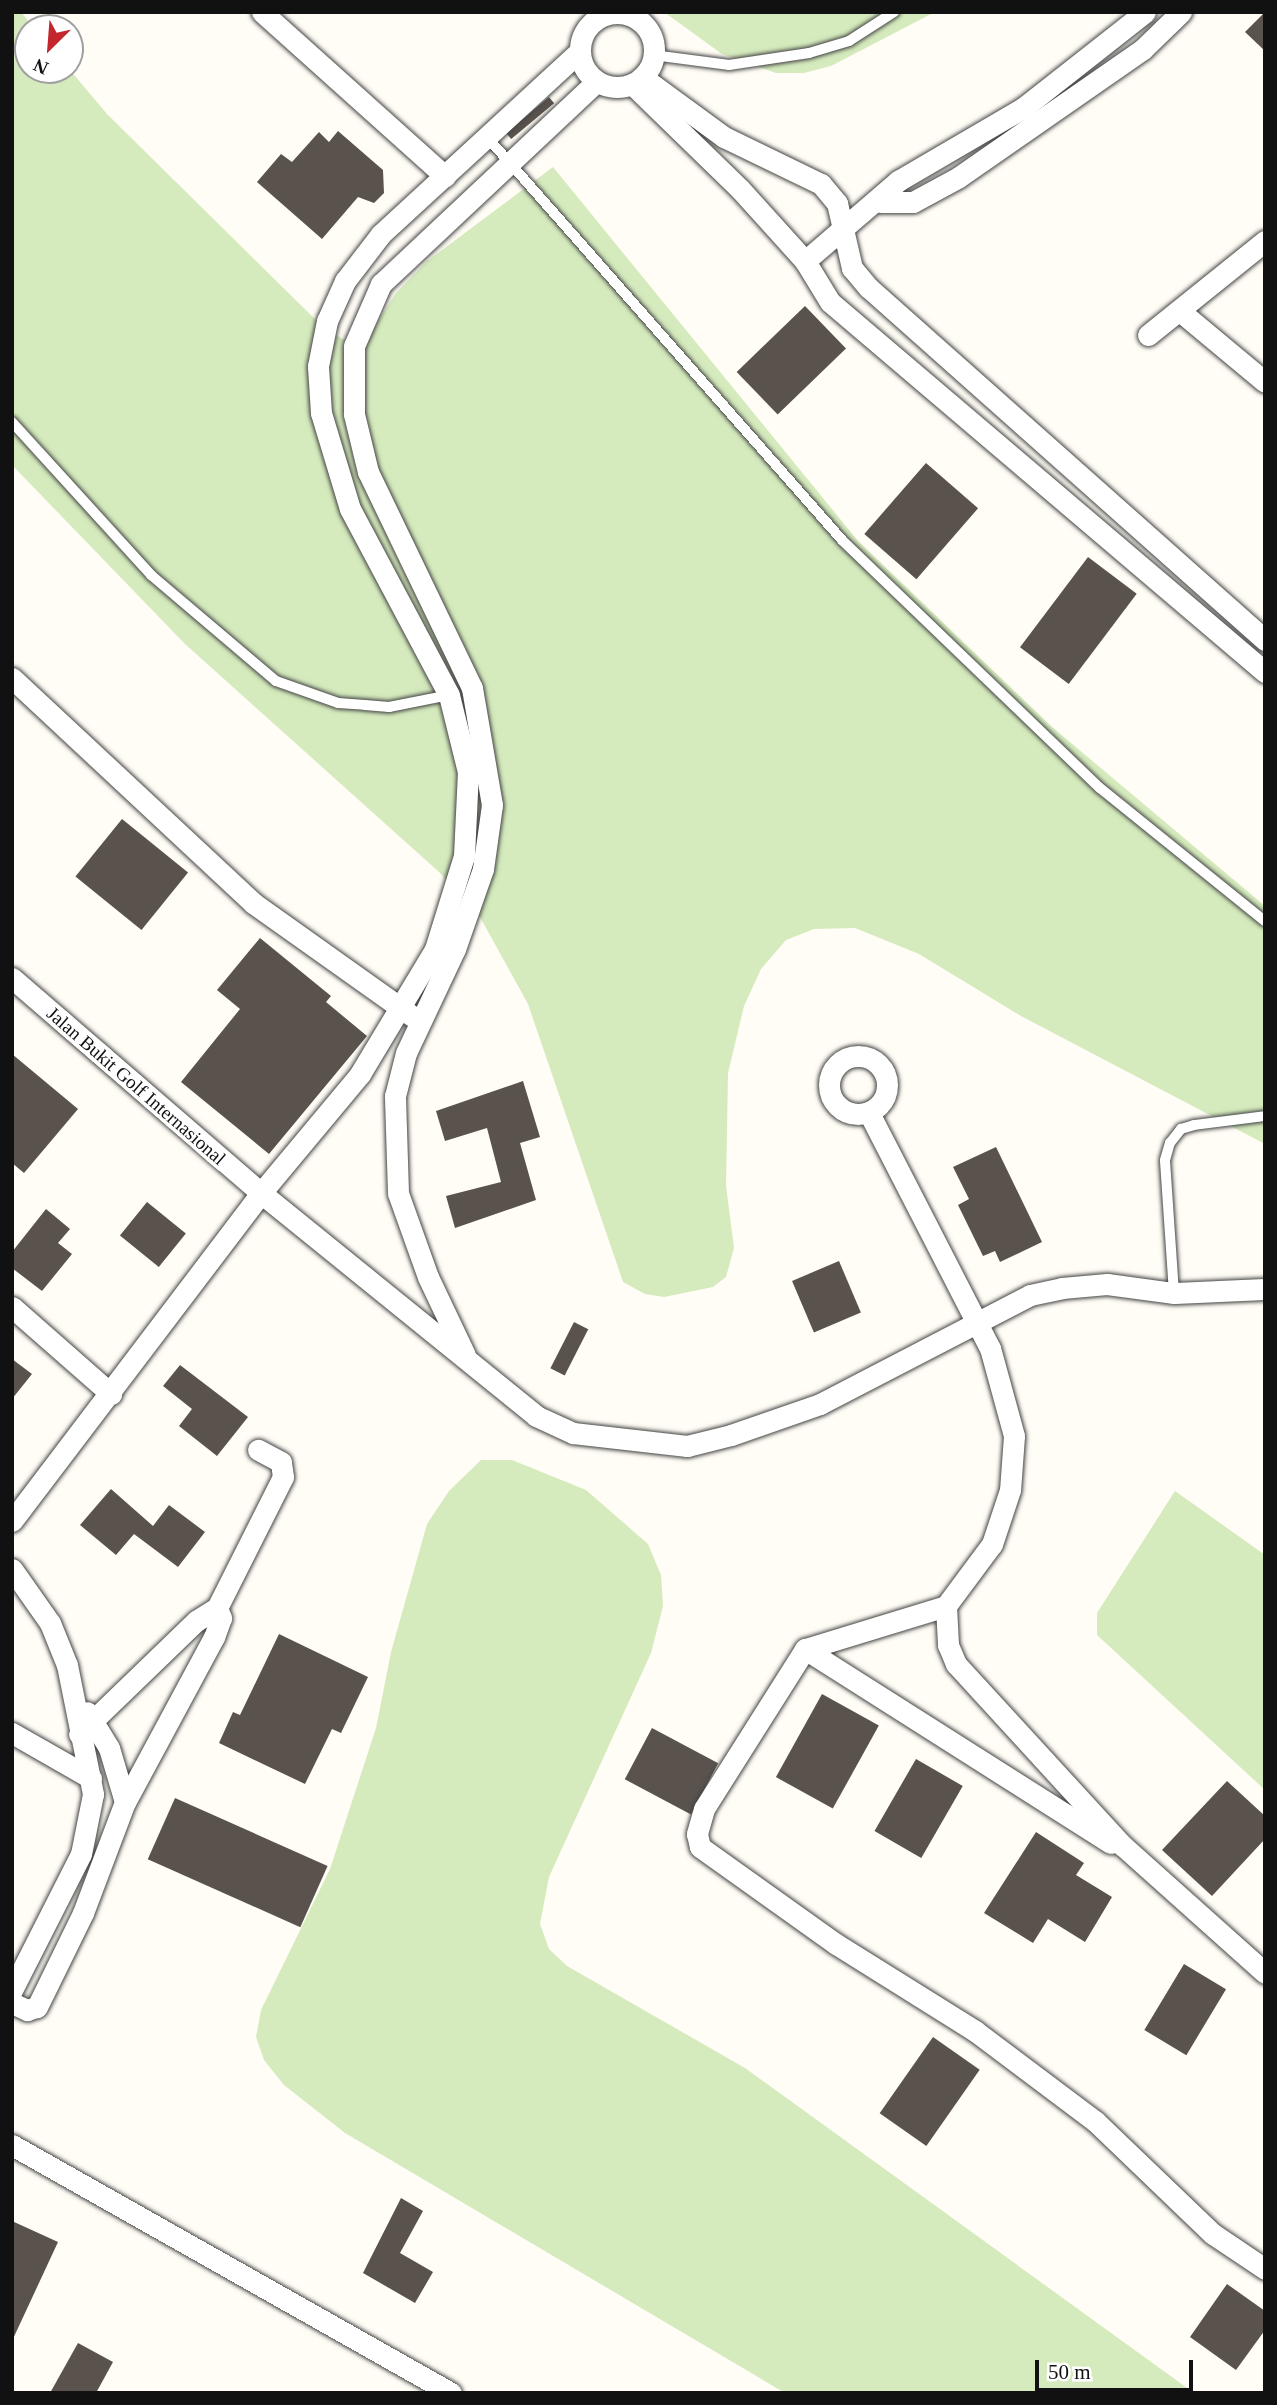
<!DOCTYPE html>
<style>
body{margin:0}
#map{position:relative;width:1277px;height:2405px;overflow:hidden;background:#fffdf5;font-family:"Times New Roman",serif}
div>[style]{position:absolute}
.green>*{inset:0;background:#d5ebbd}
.building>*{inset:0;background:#5a524d;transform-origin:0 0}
.roads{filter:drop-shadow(0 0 2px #444) drop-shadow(0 0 2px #444)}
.service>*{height:10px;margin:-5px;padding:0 5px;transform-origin:5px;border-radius:5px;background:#fff}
.minor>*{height:21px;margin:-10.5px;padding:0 10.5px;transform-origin:10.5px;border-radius:10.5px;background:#fff}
.minor>.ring{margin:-10.5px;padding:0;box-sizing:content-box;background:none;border:21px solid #fff;border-radius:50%}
span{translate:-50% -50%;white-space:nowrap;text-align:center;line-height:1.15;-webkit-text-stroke:7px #fff;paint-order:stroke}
.street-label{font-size:19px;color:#111}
.frame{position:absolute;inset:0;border:14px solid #111;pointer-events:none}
.north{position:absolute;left:14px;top:14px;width:70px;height:70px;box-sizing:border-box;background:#fff;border:2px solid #a0a0a0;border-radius:50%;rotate:205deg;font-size:19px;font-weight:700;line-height:28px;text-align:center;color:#111}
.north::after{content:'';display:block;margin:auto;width:24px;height:32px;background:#c4262e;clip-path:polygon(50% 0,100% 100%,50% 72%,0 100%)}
.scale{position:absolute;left:1035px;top:2360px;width:158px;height:32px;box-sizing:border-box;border:4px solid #111;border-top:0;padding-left:9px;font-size:21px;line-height:24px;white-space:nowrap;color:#111;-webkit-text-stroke:5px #fff;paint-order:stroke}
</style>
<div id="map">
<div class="green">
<div style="clip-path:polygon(12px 12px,21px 12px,34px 28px,28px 28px,28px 70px,70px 70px,107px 114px,322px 326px,349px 343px,369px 335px,396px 293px,426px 262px,553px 167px,858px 541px,1052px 727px,1265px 906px,1265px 1144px,1021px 1016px,919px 954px,855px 928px,814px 929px,786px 940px,761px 969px,744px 1006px,728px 1073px,726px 1186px,734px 1248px,726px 1277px,713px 1287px,664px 1297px,645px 1294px,623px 1282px,528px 1004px,480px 917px,439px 872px,185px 644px,12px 465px)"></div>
<div style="clip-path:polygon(664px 12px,935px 12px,831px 66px,804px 73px,776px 73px,722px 54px)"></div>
<div style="clip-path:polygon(481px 1460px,512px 1460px,586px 1490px,648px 1544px,661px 1575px,663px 1606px,651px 1653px,549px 1877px,540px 1924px,549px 1949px,567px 1966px,745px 2068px,1194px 2393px,785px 2393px,345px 2133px,284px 2085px,264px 2060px,256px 2037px,261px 2010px,330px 1869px,376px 1728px,391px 1652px,427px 1524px,449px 1491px)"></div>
<div style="clip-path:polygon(1175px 1491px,1265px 1555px,1265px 1790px,1097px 1635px,1097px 1613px)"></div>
</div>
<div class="building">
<div style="clip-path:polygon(1265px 12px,1265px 51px,1245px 32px)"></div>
<div style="left:549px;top:97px;width:8px;height:56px;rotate:50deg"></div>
<div style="clip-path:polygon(338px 131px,383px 170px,384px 193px,374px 203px,358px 197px,322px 239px,257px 182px,281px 154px,292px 162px,319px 132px,329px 142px)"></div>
<div style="left:805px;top:306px;width:59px;height:95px;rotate:46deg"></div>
<div style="left:926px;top:463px;width:69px;height:94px;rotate:41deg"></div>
<div style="left:1088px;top:557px;width:61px;height:113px;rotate:37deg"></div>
<div style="left:122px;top:819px;width:85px;height:74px;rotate:39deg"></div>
<div style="clip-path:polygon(260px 938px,331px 996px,326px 1002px,367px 1036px,269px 1154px,181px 1082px,240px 1009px,217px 990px)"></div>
<div style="clip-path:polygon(12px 1054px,78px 1109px,24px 1173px,12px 1163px)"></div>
<div style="clip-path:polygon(523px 1081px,540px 1137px,520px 1143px,536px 1200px,455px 1228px,446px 1196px,501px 1182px,487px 1128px,445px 1141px,436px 1111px)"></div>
<div style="clip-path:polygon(996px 1147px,1042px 1242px,1000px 1262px,995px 1251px,983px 1256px,958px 1205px,969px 1199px,953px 1167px)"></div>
<div style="left:147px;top:1202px;width:50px;height:43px;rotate:39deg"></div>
<div style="clip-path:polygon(46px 1209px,70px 1229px,58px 1243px,72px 1254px,42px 1291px,12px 1268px,12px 1252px)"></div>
<div style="left:839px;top:1261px;width:56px;height:51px;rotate:67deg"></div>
<div style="left:574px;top:1322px;width:16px;height:52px;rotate:27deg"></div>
<div style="clip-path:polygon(12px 1359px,32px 1374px,12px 1399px)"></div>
<div style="clip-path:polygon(180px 1365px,248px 1417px,217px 1456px,179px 1426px,192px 1409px,163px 1386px)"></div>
<div style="clip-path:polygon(111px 1489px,153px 1526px,169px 1505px,205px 1532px,178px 1567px,134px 1534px,116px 1555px,80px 1525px)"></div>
<div style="clip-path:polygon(279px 1634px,368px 1677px,341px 1733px,332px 1729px,305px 1784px,219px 1743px,233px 1712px,240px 1715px)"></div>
<div style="left:822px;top:1694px;width:65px;height:95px;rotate:29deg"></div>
<div style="left:652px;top:1728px;width:75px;height:58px;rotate:28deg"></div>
<div style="left:916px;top:1759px;width:54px;height:83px;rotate:30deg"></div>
<div style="clip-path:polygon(1227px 1781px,1265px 1816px,1265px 1839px,1212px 1896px,1162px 1850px)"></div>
<div style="left:175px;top:1798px;width:167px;height:67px;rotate:24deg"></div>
<div style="clip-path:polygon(1036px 1832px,1084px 1863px,1076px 1875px,1112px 1897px,1085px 1942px,1048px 1919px,1033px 1943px,984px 1913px)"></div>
<div style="left:1184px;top:1964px;width:49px;height:77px;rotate:31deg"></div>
<div style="left:933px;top:2037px;width:57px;height:93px;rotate:35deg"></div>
<div style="clip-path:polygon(401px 2198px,423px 2211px,400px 2253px,433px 2272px,415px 2303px,363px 2273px)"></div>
<div style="clip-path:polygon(12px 2221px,58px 2242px,12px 2341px)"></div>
<div style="clip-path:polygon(1227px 2284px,1265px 2311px,1265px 2330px,1236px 2370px,1190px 2337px)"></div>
<div style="clip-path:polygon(78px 2343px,113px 2362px,96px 2393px,50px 2393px)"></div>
</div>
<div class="roads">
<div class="service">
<div style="left:653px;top:55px;width:77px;rotate:7.5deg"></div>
<div style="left:729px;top:65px;width:81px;rotate:-8.5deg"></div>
<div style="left:809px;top:53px;width:42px;rotate:-16.7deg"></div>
<div style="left:849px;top:41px;width:54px;rotate:-32.8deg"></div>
<div style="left:487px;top:137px;width:537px;rotate:48.62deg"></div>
<div style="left:842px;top:540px;width:358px;rotate:43.9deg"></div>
<div style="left:1100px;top:788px;width:212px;rotate:38.9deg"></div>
<div style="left:12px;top:422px;width:207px;rotate:47.7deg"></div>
<div style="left:151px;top:575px;width:164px;rotate:40.3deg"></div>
<div style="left:276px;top:681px;width:66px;rotate:19.5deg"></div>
<div style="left:338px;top:703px;width:27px;rotate:4deg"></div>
<div style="left:365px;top:705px;width:24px;rotate:5deg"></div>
<div style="left:389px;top:707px;width:61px;rotate:-11.3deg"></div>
<div style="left:1174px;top:1293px;width:133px;rotate:-93.9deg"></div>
<div style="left:1165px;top:1160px;width:18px;rotate:-74deg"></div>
<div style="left:1170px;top:1143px;width:18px;rotate:-52deg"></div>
<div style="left:1181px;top:1129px;width:14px;rotate:-17deg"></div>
<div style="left:1194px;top:1125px;width:72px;rotate:-7.2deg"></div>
</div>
<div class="minor">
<div style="left:262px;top:12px;width:246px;rotate:41.9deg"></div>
<div class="ring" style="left:580px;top:13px;width:53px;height:53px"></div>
<div style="left:642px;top:77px;width:102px;rotate:36.2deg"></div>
<div style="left:724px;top:137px;width:108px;rotate:25.9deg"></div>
<div style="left:821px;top:184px;width:25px;rotate:50deg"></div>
<div style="left:837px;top:203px;width:67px;rotate:77deg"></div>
<div style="left:852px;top:268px;width:26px;rotate:50deg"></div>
<div style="left:869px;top:288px;width:530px;rotate:41.63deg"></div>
<div style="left:632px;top:84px;width:151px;rotate:44.2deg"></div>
<div style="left:740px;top:189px;width:97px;rotate:47.9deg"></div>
<div style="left:805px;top:261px;width:48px;rotate:58.6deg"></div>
<div style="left:830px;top:302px;width:571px;rotate:40.38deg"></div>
<div style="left:880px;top:202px;width:33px"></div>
<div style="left:913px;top:202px;width:52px;rotate:-28.5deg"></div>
<div style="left:959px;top:177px;width:224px;rotate:-34.8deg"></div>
<div style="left:1143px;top:49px;width:53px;rotate:-44.2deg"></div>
<div style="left:805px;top:261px;width:123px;rotate:-40.7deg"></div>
<div style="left:898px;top:181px;width:145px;rotate:-30.3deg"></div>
<div style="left:1023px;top:108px;width:155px;rotate:-38.2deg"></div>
<div style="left:1181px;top:312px;width:109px;rotate:39.8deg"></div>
<div style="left:1148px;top:335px;width:150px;rotate:-38.8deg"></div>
<div style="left:12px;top:678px;width:330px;rotate:43deg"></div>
<div style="left:253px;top:903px;width:195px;rotate:35.4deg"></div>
<div style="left:12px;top:978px;width:329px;rotate:40.8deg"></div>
<div style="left:261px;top:1193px;width:354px;rotate:39deg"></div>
<div style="left:536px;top:1416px;width:41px;rotate:24.7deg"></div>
<div style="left:573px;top:1433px;width:115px;rotate:6.5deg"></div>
<div style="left:687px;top:1446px;width:45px;rotate:-14deg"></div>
<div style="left:731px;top:1435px;width:94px;rotate:-19.2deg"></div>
<div style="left:820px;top:1404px;width:237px;rotate:-27.4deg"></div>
<div style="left:1030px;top:1295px;width:33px;rotate:-12deg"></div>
<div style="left:1062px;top:1288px;width:45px;rotate:-5.1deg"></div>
<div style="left:1107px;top:1284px;width:68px;rotate:7.7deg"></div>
<div style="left:1174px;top:1293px;width:91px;rotate:-2.5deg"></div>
<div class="ring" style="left:829px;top:1056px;width:37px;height:37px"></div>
<div style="left:869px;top:1113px;width:264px;rotate:62.8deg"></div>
<div style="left:990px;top:1348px;width:91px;rotate:74.7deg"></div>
<div style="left:1014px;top:1436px;width:54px;rotate:94.2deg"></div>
<div style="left:1010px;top:1490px;width:57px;rotate:108.4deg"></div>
<div style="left:992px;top:1544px;width:77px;rotate:126.6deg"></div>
<div style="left:946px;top:1606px;width:147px;rotate:163deg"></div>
<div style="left:805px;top:1649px;width:189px;rotate:122.3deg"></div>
<div style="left:704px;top:1809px;width:26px;rotate:106deg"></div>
<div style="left:697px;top:1834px;width:13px;rotate:77deg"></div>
<div style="left:700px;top:1847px;width:167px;rotate:35.5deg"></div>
<div style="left:836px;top:1944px;width:164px;rotate:32deg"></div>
<div style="left:975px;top:2031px;width:150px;rotate:36.9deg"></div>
<div style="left:1095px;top:2121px;width:163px;rotate:43.8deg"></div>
<div style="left:1213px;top:2234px;width:63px;rotate:33.9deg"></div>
<div style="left:12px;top:1307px;width:132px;rotate:41.3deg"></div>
<div style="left:465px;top:1355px;width:86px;rotate:-115.4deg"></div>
<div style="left:428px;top:1277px;width:89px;rotate:-109.7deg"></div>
<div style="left:398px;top:1193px;width:97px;rotate:-91.8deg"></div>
<div style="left:395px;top:1096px;width:44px;rotate:-75.7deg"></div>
<div style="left:406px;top:1053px;width:115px;rotate:-64.8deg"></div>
<div style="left:455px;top:949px;width:85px;rotate:-70.7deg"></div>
<div style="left:483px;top:869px;width:65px;rotate:-82deg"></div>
<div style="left:492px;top:805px;width:119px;rotate:-99.7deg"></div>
<div style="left:472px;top:688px;width:240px;rotate:-115.7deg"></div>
<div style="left:368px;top:472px;width:60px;rotate:-103.6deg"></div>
<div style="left:354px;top:414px;width:68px;rotate:-90deg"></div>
<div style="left:354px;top:346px;width:68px;rotate:-66.5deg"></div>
<div style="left:381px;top:284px;width:296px;rotate:-43.2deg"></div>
<div style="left:12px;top:1521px;width:412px;rotate:-52.8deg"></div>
<div style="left:261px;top:1193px;width:155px;rotate:-50.2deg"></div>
<div style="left:360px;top:1074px;width:146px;rotate:-59deg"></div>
<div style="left:435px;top:949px;width:97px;rotate:-72.7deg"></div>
<div style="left:464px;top:856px;width:84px;rotate:-87.3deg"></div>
<div style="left:468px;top:772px;width:79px;rotate:-103.9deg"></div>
<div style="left:449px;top:695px;width:211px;rotate:-118deg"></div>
<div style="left:350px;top:509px;width:100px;rotate:-106.8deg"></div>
<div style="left:321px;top:413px;width:47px;rotate:-93.7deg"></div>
<div style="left:318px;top:366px;width:46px;rotate:-78.7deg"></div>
<div style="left:327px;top:321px;width:44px;rotate:-65.8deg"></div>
<div style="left:345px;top:281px;width:59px;rotate:-52.5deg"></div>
<div style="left:381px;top:234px;width:269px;rotate:-42.6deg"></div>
<div style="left:12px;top:1569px;width:66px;rotate:54.9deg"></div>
<div style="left:50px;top:1623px;width:45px;rotate:68deg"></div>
<div style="left:67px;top:1665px;width:132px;rotate:78.6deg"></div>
<div style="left:93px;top:1794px;width:61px;rotate:101.3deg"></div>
<div style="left:81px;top:1854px;width:153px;rotate:116.9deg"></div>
<div style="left:946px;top:1606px;width:39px;rotate:87deg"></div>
<div style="left:948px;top:1645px;width:21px;rotate:67deg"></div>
<div style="left:956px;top:1664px;width:246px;rotate:47.5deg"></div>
<div style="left:1122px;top:1845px;width:192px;rotate:41.8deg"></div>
<div style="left:217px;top:1608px;width:147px;rotate:-63.3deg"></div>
<div style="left:283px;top:1477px;width:15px;rotate:-98deg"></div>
<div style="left:281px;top:1462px;width:26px;rotate:-152deg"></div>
<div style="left:805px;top:1649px;width:362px;rotate:32.4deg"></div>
<div style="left:12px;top:1733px;width:91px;rotate:29.7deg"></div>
<div style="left:79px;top:1734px;width:163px;rotate:-44deg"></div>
<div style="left:196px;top:1621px;width:25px;rotate:-32deg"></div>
<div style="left:217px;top:1608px;width:11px;rotate:68deg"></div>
<div style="left:221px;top:1618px;width:20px;rotate:110deg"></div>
<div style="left:214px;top:1637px;width:187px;rotate:118.3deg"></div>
<div style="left:12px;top:2003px;width:17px;rotate:25deg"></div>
<div style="left:27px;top:2010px;width:10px;rotate:-17deg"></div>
<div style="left:37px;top:2007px;width:105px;rotate:-63.9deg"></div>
<div style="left:83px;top:1913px;width:119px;rotate:-69.3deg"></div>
<div style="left:125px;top:1802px;width:56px;rotate:-106.5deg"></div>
<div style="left:109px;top:1748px;width:42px;rotate:-121.4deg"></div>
<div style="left:12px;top:2145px;width:504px;rotate:29.46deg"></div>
</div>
</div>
<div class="street-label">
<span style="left:136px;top:1086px;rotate:41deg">Jalan Bukit Golf Internasional</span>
</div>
<div class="frame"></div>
<div class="north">N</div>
<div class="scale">50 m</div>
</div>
